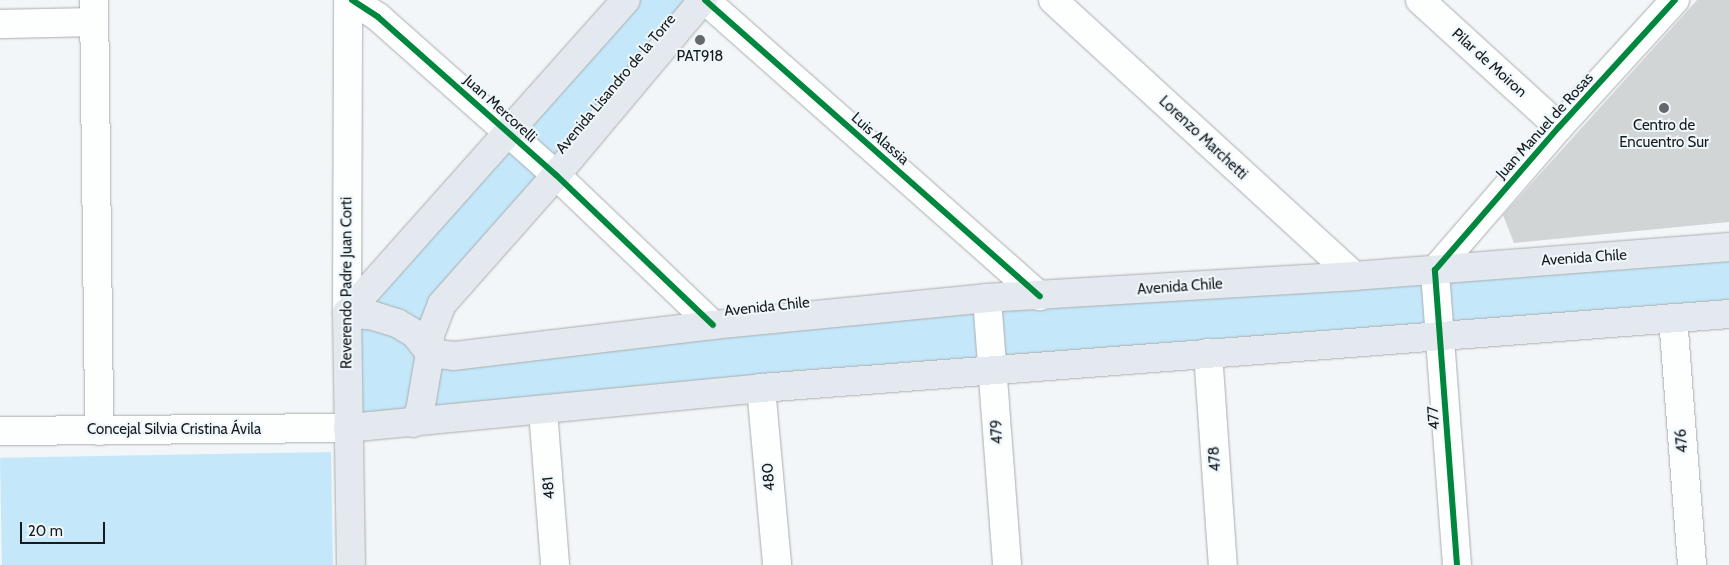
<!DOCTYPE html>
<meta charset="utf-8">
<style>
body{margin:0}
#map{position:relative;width:1729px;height:565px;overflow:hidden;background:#f2f6f8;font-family:Cabin,sans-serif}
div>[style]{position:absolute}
.green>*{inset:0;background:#c4e8fa;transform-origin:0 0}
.building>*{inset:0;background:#d2d5d6}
.roads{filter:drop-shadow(0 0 1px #aaadaf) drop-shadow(0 0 1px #aaadaf)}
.minor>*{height:28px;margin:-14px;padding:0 14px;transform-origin:14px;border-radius:14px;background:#fdfefe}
.major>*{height:28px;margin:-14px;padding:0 14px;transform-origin:14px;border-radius:14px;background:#e3e9ef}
.cycleway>*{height:6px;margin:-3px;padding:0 3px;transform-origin:3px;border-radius:3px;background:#00873e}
.dots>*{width:14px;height:14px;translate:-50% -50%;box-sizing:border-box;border:2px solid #eef7fc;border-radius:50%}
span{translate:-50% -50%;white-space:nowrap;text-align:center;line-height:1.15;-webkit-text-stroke:4px #eef7fc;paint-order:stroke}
.poi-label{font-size:15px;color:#181b1d}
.street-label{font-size:15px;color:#181b1d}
.scale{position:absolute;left:20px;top:522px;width:85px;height:22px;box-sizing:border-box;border:2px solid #181b1d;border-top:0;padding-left:6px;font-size:15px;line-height:18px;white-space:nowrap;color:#181b1d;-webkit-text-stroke:4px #eef7fc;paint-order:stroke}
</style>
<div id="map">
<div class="green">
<div style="clip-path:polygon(626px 0,703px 0,442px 304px,430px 353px,1729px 247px,1729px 314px,348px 428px,347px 313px)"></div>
<div style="left:331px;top:452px;width:113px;height:331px;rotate:89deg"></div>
</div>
<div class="building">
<div style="clip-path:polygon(1697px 0,1729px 0,1729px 222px,1514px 243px,1503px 215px)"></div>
</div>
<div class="roads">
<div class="minor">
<div style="left:94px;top:0;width:431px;rotate:89.3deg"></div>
<div style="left:352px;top:0;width:31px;rotate:33deg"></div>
<div style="left:378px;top:17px;width:238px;rotate:41.6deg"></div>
<div style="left:556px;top:175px;width:217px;rotate:43.7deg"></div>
<div style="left:705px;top:0;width:447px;rotate:41.5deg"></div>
<div style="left:1053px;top:0;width:408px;rotate:42.5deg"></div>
<div style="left:1420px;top:0;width:188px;rotate:42.4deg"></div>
<div style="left:0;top:24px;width:94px;rotate:-1.2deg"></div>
<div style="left:987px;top:298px;width:268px;rotate:85.7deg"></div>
<div style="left:347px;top:313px;width:313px;rotate:-89.8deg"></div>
<div style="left:1673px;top:318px;width:248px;rotate:85.6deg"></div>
<div style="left:1208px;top:353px;width:213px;rotate:86deg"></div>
<div style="left:761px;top:388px;width:178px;rotate:84.8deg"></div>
<div style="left:543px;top:411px;width:154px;rotate:85.5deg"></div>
<div style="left:0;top:431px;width:348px;rotate:-0.5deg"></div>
<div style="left:1457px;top:565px;width:296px;rotate:-94.3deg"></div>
<div style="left:1435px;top:270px;width:189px;rotate:-49.1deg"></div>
<div style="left:1559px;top:127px;width:172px;rotate:-47.6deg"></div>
</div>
<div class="major">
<div style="left:347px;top:313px;width:27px;rotate:6deg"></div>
<div style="left:374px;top:316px;width:24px;rotate:17deg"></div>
<div style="left:397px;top:323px;width:21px;rotate:31deg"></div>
<div style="left:415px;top:334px;width:24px;rotate:52deg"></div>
<div style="left:430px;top:353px;width:24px;rotate:7deg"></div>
<div style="left:454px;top:356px;width:261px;rotate:-6.8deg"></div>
<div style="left:713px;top:325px;width:275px;rotate:-5.6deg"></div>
<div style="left:987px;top:298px;width:368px;rotate:-3.4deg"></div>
<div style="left:1354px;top:276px;width:376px;rotate:-4.4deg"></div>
<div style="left:347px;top:313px;width:419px;rotate:-48.3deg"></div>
<div style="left:347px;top:313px;width:252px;rotate:89.1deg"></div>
<div style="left:413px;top:423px;width:14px;rotate:-60deg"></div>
<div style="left:420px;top:411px;width:59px;rotate:-80.2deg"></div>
<div style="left:430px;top:353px;width:18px;rotate:-90deg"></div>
<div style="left:430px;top:335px;width:33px;rotate:-69deg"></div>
<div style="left:442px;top:304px;width:172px;rotate:-48.5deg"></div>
<div style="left:556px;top:175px;width:229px;rotate:-50deg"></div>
<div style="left:348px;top:428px;width:415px;rotate:-5.5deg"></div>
<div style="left:761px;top:388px;width:971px;rotate:-4.37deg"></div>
</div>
</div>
<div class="cycleway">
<div style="left:352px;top:0;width:31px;rotate:33deg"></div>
<div style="left:378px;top:17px;width:238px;rotate:41.6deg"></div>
<div style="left:556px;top:175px;width:217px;rotate:43.7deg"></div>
<div style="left:705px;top:0;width:447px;rotate:41.5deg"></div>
<div style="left:1457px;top:565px;width:296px;rotate:-94.3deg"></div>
<div style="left:1435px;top:270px;width:189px;rotate:-49.1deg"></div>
<div style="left:1559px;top:127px;width:172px;rotate:-47.6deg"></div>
</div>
<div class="dots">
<div style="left:700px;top:40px;background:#64686a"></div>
<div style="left:1664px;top:108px;background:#64686a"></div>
</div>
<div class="poi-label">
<span style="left:700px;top:57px">PAT918</span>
<span style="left:1664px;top:134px">Centro de<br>Encuentro Sur</span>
</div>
<div class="street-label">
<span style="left:1489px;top:63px;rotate:42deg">Pilar de Moiron</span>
<span style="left:616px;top:84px;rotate:-50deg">Avenida Lisandro de la Torre</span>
<span style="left:500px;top:109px;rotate:42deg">Juan Mercorelli</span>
<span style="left:1545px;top:126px;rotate:-48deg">Juan Manuel de Rosas</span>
<span style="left:1203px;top:138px;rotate:43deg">Lorenzo Marchetti</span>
<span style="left:880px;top:139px;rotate:41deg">Luis Alassia</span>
<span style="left:1584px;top:258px;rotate:-4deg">Avenida Chile</span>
<span style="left:347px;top:283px;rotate:-90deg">Reverendo Padre Juan Corti</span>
<span style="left:1180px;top:287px;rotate:-4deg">Avenida Chile</span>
<span style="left:767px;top:307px;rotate:-6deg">Avenida Chile</span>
<span style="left:1434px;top:418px;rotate:-94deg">477</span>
<span style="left:174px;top:430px">Concejal Silvia Cristina Ávila</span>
<span style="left:997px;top:432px;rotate:-94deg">479</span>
<span style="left:1682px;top:441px;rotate:-94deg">476</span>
<span style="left:1215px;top:459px;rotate:-94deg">478</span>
<span style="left:769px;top:477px;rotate:-95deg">480</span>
<span style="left:549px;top:488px;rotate:-95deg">481</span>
</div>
<div class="scale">20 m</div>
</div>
